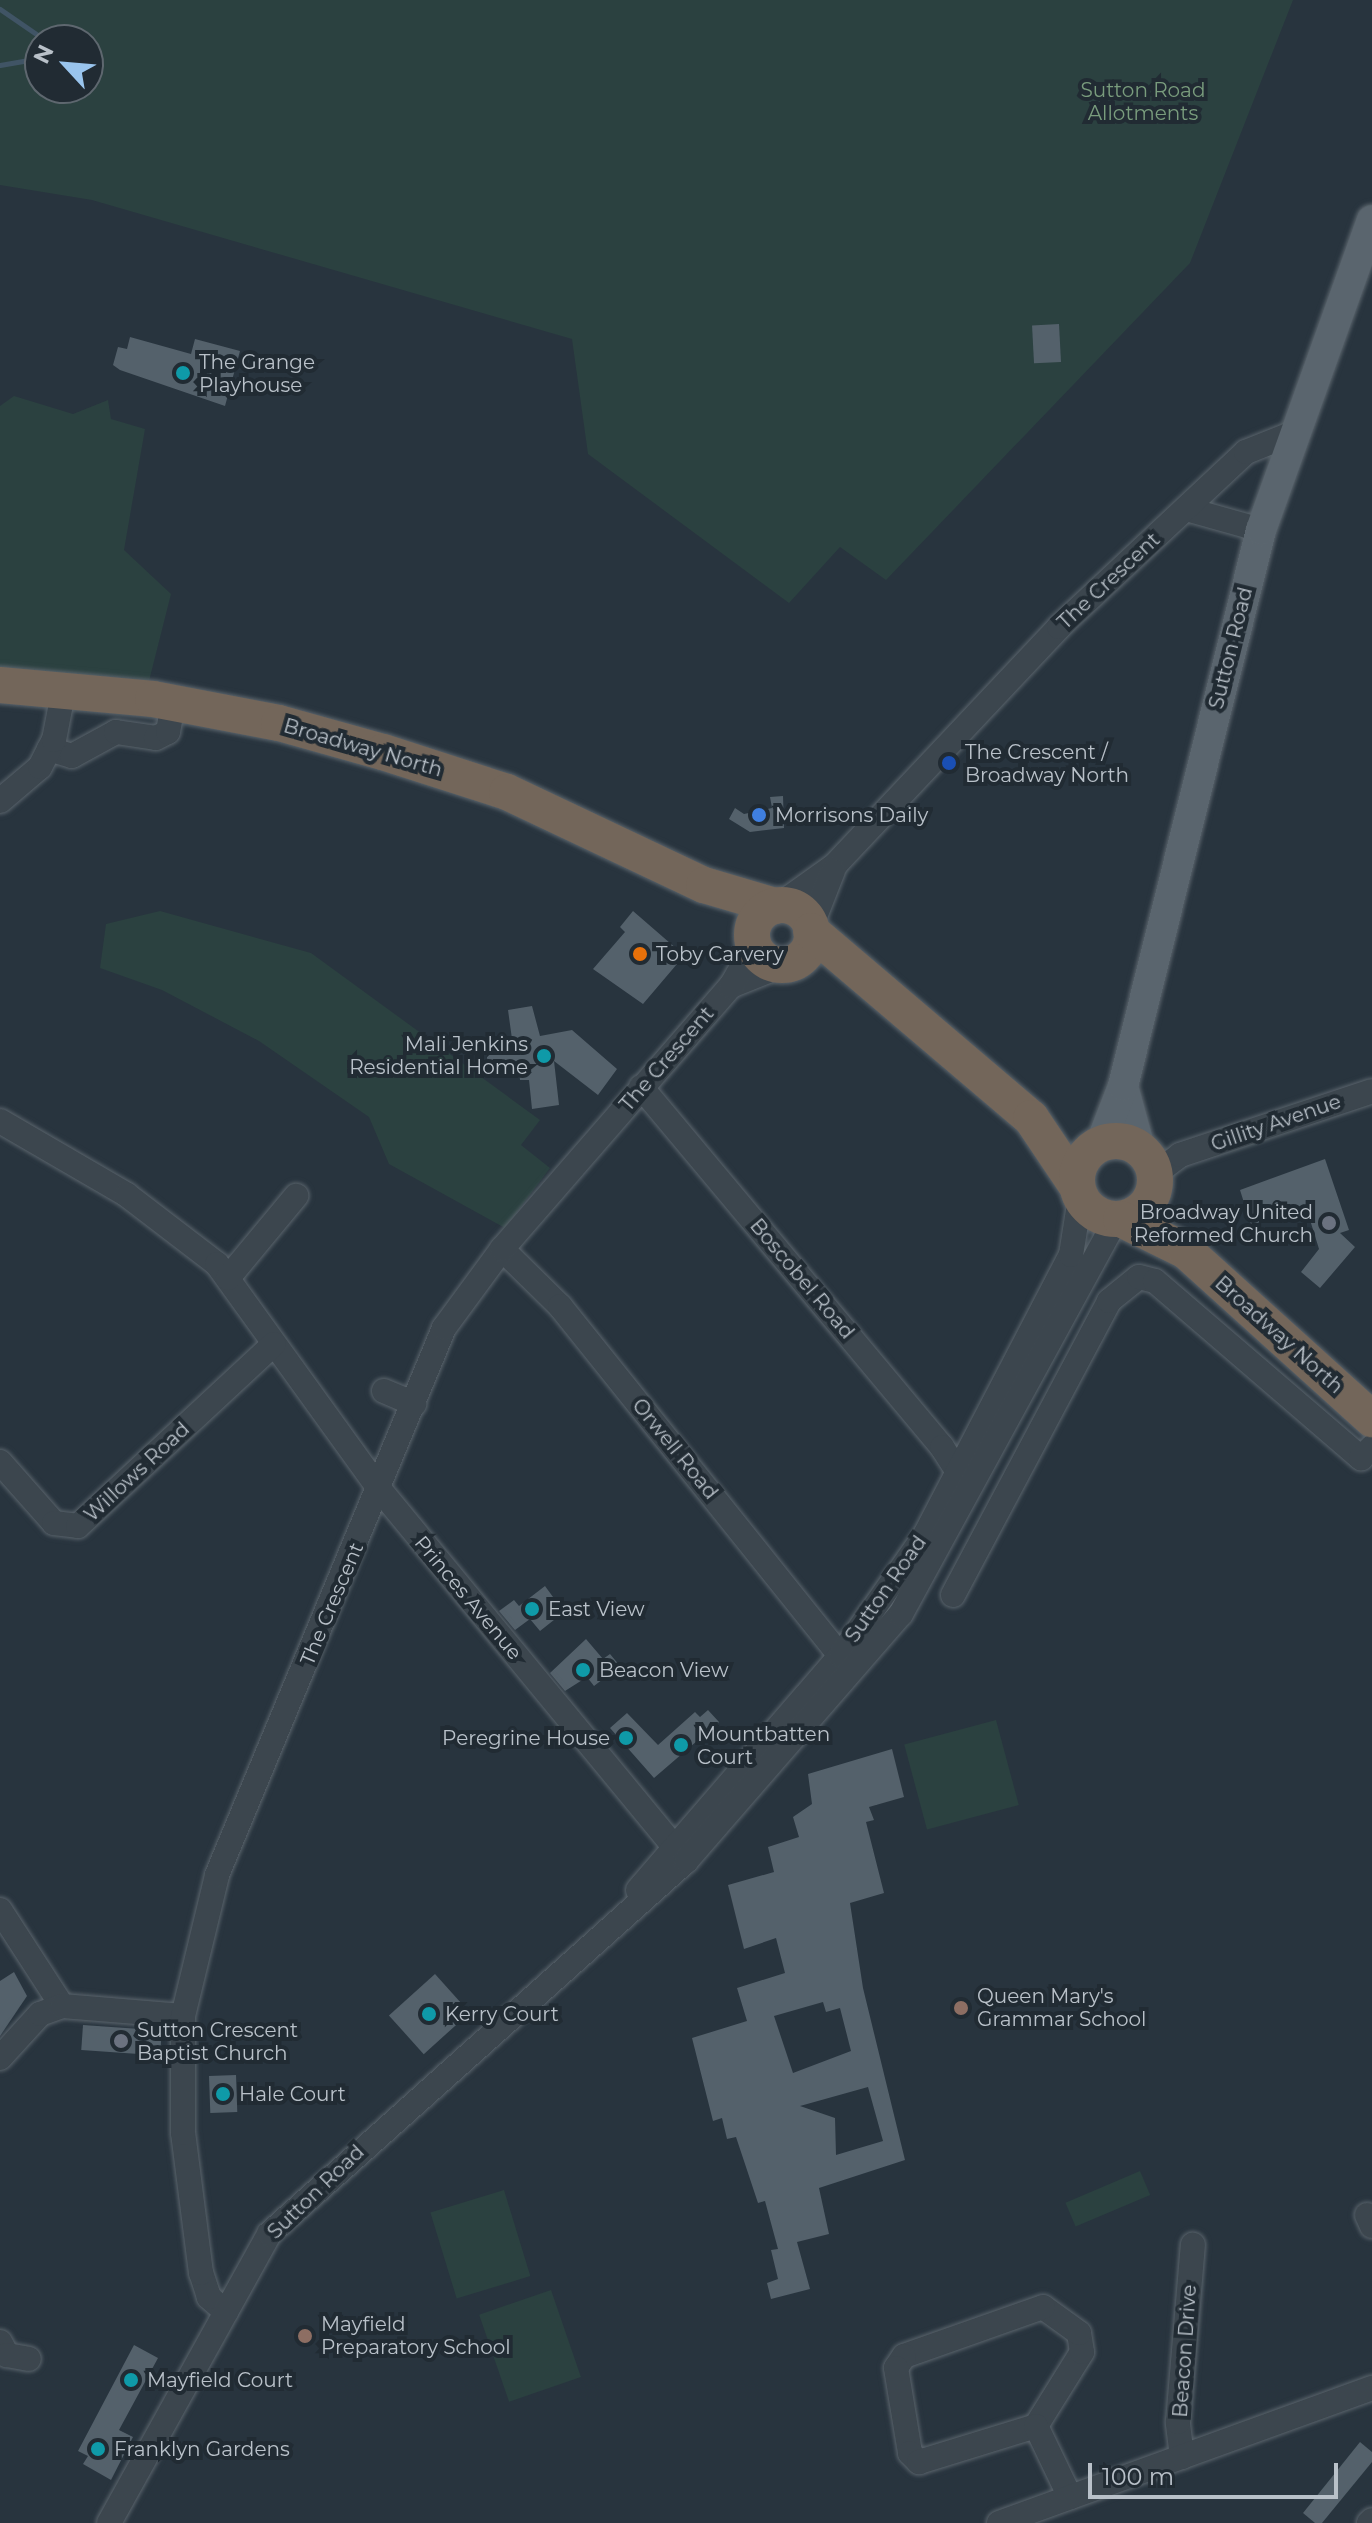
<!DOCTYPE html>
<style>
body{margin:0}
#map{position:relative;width:1372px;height:2523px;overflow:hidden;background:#28343e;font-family:Montserrat,sans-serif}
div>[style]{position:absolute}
.green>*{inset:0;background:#2b4140;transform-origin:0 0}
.stream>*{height:5px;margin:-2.5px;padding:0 2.5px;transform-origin:2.5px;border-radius:2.5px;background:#405465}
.building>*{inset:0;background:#54616b;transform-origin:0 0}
.roads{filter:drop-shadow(0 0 2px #5a646c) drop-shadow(0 0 2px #5a646c)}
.minor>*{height:24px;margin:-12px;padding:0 12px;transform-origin:12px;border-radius:12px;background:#3c464e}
.major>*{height:30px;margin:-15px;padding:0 15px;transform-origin:15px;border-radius:15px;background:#5a656e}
.highway>*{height:36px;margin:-18px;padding:0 18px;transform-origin:18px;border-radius:18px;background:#73665a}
.highway>.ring{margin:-18px;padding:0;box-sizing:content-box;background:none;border:36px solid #73665a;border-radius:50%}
.dots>*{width:22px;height:22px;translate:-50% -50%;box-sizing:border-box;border:4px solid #212b33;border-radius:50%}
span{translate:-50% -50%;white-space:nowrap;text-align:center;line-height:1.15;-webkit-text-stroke:8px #212b33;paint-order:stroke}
.park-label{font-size:20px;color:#799c7d}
.poi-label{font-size:20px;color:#b9c1c9}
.left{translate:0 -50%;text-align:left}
.right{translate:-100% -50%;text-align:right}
.street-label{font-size:20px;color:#b9c1c9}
.north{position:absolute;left:24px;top:24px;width:80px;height:80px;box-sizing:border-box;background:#212b33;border:2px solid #5e676f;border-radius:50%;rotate:296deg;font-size:22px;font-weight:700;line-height:32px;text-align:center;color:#b9c1c9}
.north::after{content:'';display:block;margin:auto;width:28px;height:36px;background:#99c4ed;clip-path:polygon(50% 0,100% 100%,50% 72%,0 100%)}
.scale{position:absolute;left:1088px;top:2463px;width:250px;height:36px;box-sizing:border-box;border:4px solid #b9c1c9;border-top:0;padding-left:10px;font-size:24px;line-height:28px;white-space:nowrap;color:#b9c1c9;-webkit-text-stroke:6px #212b33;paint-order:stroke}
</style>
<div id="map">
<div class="green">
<div style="clip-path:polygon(evenodd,0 0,1293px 0,1190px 263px,886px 580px,840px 547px,789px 603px,588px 454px,572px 339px,92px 200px,0 185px,0 0,40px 40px,88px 40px,88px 88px,40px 88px,40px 40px)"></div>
<div style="clip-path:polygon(14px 396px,73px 414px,108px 400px,111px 419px,145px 429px,124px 550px,171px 594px,148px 685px,0 671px,0 406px)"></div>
<div style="clip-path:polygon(160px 911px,311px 953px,540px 1120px,521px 1145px,550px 1168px,505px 1228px,389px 1164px,369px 1117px,259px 1041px,162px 990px,100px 968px,106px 924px)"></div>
<div style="left:996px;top:1720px;width:88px;height:95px;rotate:75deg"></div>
<div style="left:1140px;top:2171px;width:26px;height:81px;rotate:67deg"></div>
<div style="left:504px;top:2190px;width:90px;height:77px;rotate:73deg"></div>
<div style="left:551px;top:2290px;width:92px;height:76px;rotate:71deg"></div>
</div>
<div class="stream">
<div style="left:0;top:9px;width:55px;rotate:34.6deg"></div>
<div style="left:0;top:65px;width:35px;rotate:-10deg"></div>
<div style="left:34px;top:59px;width:11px;rotate:-56deg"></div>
</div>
<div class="building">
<div style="left:1059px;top:324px;width:38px;height:27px;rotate:87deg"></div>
<div style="clip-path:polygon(130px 337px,191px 354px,195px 339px,240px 351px,225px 406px,120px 370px,113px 365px,118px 347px,127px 349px)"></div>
<div style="clip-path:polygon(783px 796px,784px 828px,750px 832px,729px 819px,735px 808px,744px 814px,772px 808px,770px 797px)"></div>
<div style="clip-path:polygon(633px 911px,678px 950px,671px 959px,677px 964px,643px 1004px,593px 969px,625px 932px,620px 927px)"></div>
<div style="clip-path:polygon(532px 1006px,540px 1036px,572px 1030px,617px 1069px,598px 1095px,554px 1061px,559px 1105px,532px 1109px,529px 1080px,520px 1080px,519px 1071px,490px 1075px,485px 1046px,512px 1039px,508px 1010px)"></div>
<div style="clip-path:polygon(1325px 1159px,1349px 1230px,1340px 1233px,1355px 1247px,1320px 1288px,1301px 1272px,1319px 1249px,1306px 1207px,1251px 1225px,1240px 1190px)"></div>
<div style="clip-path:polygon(545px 1586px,564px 1612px,540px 1631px,530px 1619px,515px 1630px,499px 1611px,514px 1600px,519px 1606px)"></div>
<div style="clip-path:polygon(586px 1639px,603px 1659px,610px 1654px,620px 1666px,594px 1686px,587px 1677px,565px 1691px,550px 1673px)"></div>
<div style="clip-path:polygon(708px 1710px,719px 1722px,654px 1778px,610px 1728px,627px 1713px,658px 1745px,695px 1712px,700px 1717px)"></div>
<div style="clip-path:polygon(evenodd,892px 1749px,904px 1797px,869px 1807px,874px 1820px,866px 1822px,884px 1893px,850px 1903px,863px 1988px,905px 2160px,819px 2188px,829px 2234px,797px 2242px,810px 2289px,771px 2299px,767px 2283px,778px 2279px,771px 2250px,778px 2249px,765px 2201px,758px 2203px,736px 2137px,727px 2139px,722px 2118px,713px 2121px,692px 2038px,747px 2021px,737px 1988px,785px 1973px,776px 1938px,744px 1949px,728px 1885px,774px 1872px,768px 1847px,799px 1837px,793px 1817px,812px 1804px,808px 1774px,892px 1749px,823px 2002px,826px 2012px,840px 2008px,851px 2051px,793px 2073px,774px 2016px,823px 2002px,892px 1749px,868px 2087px,883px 2141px,836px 2155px,835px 2118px,800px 2106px,868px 2087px)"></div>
<div style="clip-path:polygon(14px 1972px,27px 1996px,0 2036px,0 1981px)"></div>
<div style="left:435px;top:1974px;width:52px;height:62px;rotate:48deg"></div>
<div style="left:83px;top:2025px;width:79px;height:25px;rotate:4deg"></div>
<div style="left:236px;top:2075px;width:37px;height:27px;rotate:88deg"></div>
<div style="clip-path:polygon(134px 2345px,158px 2358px,119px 2430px,133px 2437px,111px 2480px,83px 2464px,88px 2456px,78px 2451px)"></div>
<div style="clip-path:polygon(1360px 2442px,1372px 2452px,1372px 2462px,1322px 2523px,1315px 2523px,1303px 2513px)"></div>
</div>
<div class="roads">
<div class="minor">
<div style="left:1186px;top:509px;width:78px;rotate:15.6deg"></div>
<div style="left:49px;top:749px;width:24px;rotate:17deg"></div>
<div style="left:72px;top:756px;width:50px;rotate:-28.6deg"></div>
<div style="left:116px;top:732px;width:40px;rotate:8.5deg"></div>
<div style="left:156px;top:738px;width:13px;rotate:-27deg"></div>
<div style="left:168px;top:732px;width:29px;rotate:-80deg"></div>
<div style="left:0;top:801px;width:52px;rotate:-40.4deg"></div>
<div style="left:40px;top:767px;width:30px;rotate:-63deg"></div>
<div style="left:54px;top:740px;width:53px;rotate:-79.1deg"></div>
<div style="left:779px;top:905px;width:69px;rotate:-35.5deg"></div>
<div style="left:835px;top:865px;width:327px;rotate:-46.7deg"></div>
<div style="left:1059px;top:627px;width:256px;rotate:-43.1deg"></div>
<div style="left:1246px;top:452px;width:48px;rotate:-21.8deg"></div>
<div style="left:811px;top:927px;width:60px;rotate:-68.6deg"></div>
<div style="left:731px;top:986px;width:56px;rotate:-22deg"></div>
<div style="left:641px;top:1087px;width:469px;rotate:50.1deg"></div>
<div style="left:942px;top:1447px;width:43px;rotate:57.4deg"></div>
<div style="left:0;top:1121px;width:147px;rotate:30.2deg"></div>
<div style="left:127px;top:1195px;width:113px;rotate:37.5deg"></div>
<div style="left:217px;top:1264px;width:279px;rotate:54.2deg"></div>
<div style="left:380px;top:1490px;width:481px;rotate:50.5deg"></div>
<div style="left:1155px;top:1174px;width:31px;rotate:-37deg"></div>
<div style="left:1180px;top:1155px;width:202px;rotate:-18.4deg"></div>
<div style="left:502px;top:1249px;width:81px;rotate:44.5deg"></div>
<div style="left:560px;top:1306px;width:460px;rotate:51.3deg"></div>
<div style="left:228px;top:1278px;width:107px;rotate:-50.3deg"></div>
<div style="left:384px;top:1391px;width:33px;rotate:23deg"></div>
<div style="left:0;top:1462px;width:81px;rotate:48.5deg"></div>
<div style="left:54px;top:1523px;width:24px;rotate:7deg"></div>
<div style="left:78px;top:1526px;width:267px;rotate:-42.9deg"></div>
<div style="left:953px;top:1595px;width:333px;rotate:-62deg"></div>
<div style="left:1109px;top:1301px;width:38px;rotate:-39deg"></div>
<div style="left:1139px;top:1277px;width:16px;rotate:14deg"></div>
<div style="left:1155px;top:1281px;width:272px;rotate:40.7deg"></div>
<div style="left:1361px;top:1458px;width:16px;rotate:-45deg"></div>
<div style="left:638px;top:1890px;width:311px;rotate:-49.2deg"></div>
<div style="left:841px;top:1655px;width:146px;rotate:-55deg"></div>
<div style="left:925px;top:1535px;width:316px;rotate:-62.5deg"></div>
<div style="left:1071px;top:1255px;width:58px;rotate:-81deg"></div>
<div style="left:0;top:1910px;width:114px;rotate:57.1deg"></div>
<div style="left:0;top:2058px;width:59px;rotate:-47.7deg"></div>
<div style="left:40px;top:2014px;width:23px;rotate:-20deg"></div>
<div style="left:62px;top:2006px;width:121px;rotate:4.7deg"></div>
<div style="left:1367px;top:2215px;width:12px;rotate:66deg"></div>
<div style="left:226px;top:2312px;width:23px;rotate:-139deg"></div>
<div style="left:209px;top:2297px;width:25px;rotate:-108deg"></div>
<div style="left:201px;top:2273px;width:141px;rotate:-97.3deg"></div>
<div style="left:183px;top:2133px;width:117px;rotate:-90deg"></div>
<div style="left:183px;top:2016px;width:145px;rotate:-76.4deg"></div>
<div style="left:217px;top:1875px;width:592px;rotate:-67.46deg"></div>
<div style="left:444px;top:1328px;width:98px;rotate:-53.7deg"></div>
<div style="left:502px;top:1249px;width:349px;rotate:-49deg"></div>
<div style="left:731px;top:986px;width:46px;rotate:-60.1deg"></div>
<div style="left:0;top:2342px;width:15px;rotate:62deg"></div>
<div style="left:7px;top:2355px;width:22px;rotate:10deg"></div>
<div style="left:1036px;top:2426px;width:87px;rotate:-58.1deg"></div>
<div style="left:1082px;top:2352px;width:19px;rotate:-99deg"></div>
<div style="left:1079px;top:2333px;width:44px;rotate:-144.2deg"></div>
<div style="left:1043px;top:2307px;width:147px;rotate:160.6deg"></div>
<div style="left:904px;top:2356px;width:14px;rotate:124deg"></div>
<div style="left:896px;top:2368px;width:86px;rotate:80.6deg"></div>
<div style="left:910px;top:2453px;width:13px;rotate:45deg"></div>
<div style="left:919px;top:2462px;width:122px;rotate:-17.1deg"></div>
<div style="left:1036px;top:2426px;width:79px;rotate:64.4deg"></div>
<div style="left:1182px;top:2457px;width:35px;rotate:-97deg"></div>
<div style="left:1178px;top:2422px;width:178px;rotate:-85.2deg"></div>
<div style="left:109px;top:2523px;width:330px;rotate:-61deg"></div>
<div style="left:269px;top:2234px;width:559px;rotate:-41.81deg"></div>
<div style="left:686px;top:1861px;width:327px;rotate:-49deg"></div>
<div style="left:901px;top:1614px;width:449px;rotate:-61.4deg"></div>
<div style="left:999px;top:2523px;width:397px;rotate:-19.9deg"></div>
<div style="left:1369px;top:2523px;width:4px;rotate:-45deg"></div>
</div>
<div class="major">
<div style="left:1123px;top:1086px;width:64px;rotate:74.7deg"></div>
<div style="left:1101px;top:1143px;width:61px;rotate:-68.9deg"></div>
<div style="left:1123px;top:1086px;width:573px;rotate:-76.06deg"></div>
<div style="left:1261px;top:530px;width:329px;rotate:-70.3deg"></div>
</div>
<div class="highway">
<div style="left:0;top:685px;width:154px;rotate:5.2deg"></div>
<div style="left:153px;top:699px;width:128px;rotate:10.8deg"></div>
<div style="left:279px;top:723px;width:108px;rotate:15.6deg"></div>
<div style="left:383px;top:752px;width:130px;rotate:17.9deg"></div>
<div style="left:507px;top:792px;width:218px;rotate:25.3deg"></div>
<div style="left:704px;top:885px;width:74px;rotate:16.5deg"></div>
<div class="ring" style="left:752px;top:905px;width:24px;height:24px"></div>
<div style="left:811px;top:931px;width:289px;rotate:40.4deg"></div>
<div style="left:1031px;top:1118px;width:81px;rotate:56.1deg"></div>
<div class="ring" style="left:1077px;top:1141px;width:42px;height:42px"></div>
<div style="left:1121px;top:1219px;width:72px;rotate:26.2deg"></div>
<div style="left:1186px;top:1251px;width:251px;rotate:42.1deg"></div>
</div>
</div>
<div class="dots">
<div style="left:183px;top:373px;background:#0f9aa8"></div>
<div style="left:949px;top:763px;background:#1a4fb4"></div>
<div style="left:759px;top:815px;background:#3f7fe0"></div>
<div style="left:640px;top:954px;background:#e8710a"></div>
<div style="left:544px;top:1056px;background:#0f9aa8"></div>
<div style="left:1329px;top:1223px;background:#6b7280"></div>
<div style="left:532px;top:1609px;background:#0f9aa8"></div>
<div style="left:583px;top:1670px;background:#0f9aa8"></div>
<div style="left:626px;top:1738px;background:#0f9aa8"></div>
<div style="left:681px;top:1745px;background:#0f9aa8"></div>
<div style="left:961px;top:2008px;background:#8d6e63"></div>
<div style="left:429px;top:2014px;background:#0f9aa8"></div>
<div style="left:121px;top:2041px;background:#6b7280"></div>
<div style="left:223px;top:2094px;background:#0f9aa8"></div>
<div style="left:305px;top:2336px;background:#8d6e63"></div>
<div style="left:131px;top:2380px;background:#0f9aa8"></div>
<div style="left:98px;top:2449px;background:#0f9aa8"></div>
</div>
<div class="park-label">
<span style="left:1143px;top:102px">Sutton Road<br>Allotments</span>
</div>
<div class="poi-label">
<span class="left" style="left:199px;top:374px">The Grange<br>Playhouse</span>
<span class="left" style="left:965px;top:764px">The Crescent /<br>Broadway North</span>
<span class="left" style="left:775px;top:815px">Morrisons Daily</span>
<span class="left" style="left:656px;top:954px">Toby Carvery</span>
<span class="right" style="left:528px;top:1056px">Mali Jenkins<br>Residential Home</span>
<span class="right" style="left:1313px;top:1224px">Broadway United<br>Reformed Church</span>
<span class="left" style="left:548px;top:1609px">East View</span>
<span class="left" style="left:599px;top:1670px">Beacon View</span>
<span class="left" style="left:697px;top:1746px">Mountbatten<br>Court</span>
<span class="right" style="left:610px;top:1738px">Peregrine House</span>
<span class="left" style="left:977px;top:2008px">Queen Mary's<br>Grammar School</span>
<span class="left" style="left:445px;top:2014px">Kerry Court</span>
<span class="left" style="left:137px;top:2042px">Sutton Crescent<br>Baptist Church</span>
<span class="left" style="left:239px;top:2094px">Hale Court</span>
<span class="left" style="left:321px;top:2336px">Mayfield<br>Preparatory School</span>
<span class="left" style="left:147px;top:2380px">Mayfield Court</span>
<span class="left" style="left:114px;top:2449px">Franklyn Gardens</span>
</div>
<div class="street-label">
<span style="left:1109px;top:581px;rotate:-43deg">The Crescent</span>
<span style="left:1231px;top:648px;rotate:-76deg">Sutton Road</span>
<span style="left:363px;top:748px;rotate:16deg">Broadway North</span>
<span style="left:667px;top:1059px;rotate:-49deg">The Crescent</span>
<span style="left:1276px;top:1123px;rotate:-19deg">Gillity Avenue</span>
<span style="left:802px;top:1279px;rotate:50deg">Boscobel Road</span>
<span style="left:1279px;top:1335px;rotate:42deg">Broadway North</span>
<span style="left:675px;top:1449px;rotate:51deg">Orwell Road</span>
<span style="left:137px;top:1472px;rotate:-43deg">Willows Road</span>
<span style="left:886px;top:1589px;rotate:-55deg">Sutton Road</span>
<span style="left:468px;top:1598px;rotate:50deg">Princes Avenue</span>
<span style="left:332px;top:1604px;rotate:-67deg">The Crescent</span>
<span style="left:316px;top:2192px;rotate:-44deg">Sutton Road</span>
<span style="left:1185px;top:2351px;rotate:-86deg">Beacon Drive</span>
</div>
<div class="north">N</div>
<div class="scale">100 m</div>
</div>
